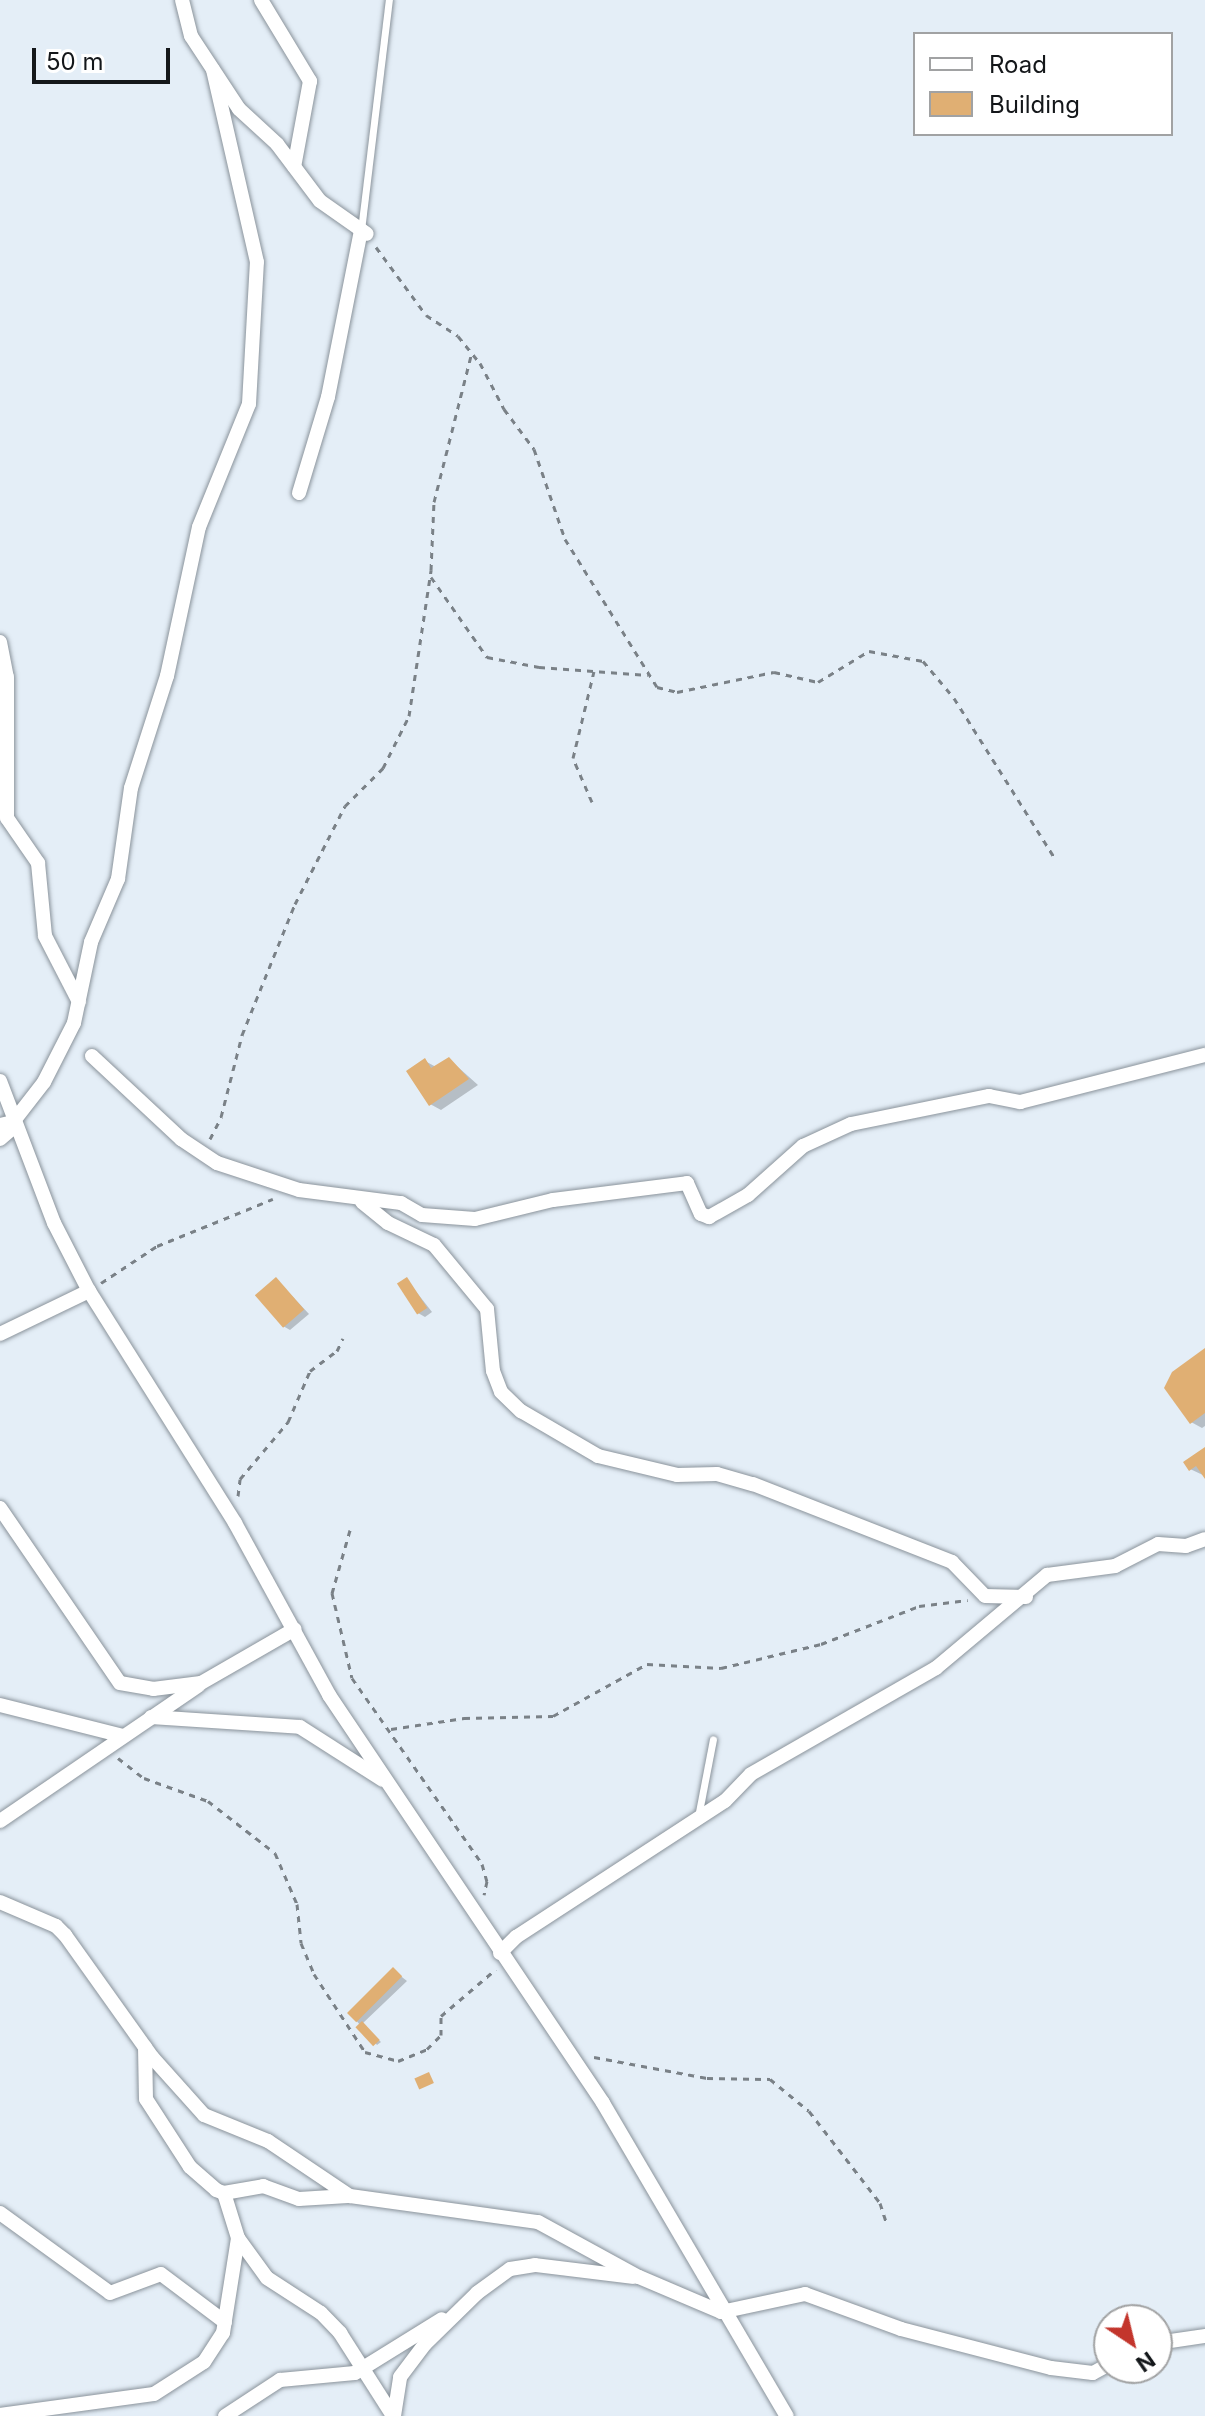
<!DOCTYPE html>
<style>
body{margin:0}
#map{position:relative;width:1205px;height:2416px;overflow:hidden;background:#e4eef7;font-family:Inter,sans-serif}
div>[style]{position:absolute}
.shadow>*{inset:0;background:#0003}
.building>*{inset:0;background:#e0af73;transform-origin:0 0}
.path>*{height:3px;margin-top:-1.5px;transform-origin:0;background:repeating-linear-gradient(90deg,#7a8187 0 6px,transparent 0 12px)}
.roads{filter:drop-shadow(0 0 2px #8a939b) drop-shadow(0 0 2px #8a939b)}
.lane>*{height:7px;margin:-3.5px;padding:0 3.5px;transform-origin:3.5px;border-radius:3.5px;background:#fff}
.street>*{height:14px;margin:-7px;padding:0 7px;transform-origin:7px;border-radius:7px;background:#fff}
span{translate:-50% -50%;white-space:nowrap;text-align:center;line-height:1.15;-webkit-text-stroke:7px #fff;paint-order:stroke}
.legend{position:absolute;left:913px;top:32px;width:260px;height:104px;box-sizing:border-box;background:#fff;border:2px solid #a1a2a3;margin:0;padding:10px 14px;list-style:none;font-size:24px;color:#14171a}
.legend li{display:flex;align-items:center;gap:16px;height:40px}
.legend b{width:40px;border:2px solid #a1a2a3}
.north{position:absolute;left:1093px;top:2304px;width:80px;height:80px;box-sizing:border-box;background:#fff;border:2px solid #a1a2a3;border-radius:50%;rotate:145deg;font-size:22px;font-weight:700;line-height:32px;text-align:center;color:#14171a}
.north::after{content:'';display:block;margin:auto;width:28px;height:36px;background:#c3352c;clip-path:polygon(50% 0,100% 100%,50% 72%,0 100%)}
.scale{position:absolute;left:32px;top:48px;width:138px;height:36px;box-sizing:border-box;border:4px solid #14171a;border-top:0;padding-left:10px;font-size:24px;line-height:28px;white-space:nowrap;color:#14171a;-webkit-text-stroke:6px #fff;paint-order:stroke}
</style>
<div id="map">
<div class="shadow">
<div style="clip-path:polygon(449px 1059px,478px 1085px,441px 1110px,430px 1104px,425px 1061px,436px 1067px)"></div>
<div style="clip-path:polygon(276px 1279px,309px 1314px,290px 1330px,283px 1326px)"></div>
<div style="clip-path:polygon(407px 1280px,432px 1312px,425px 1317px,418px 1313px)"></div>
<div style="clip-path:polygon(1205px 1351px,1205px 1426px,1202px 1428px,1191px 1422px)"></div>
<div style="clip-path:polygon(1205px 1449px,1205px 1476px,1190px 1469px)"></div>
<div style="clip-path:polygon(393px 1970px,407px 1981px,362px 2024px,381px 2042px,377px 2045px,349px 2012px)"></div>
</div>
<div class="building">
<div style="clip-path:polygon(449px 1057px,469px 1079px,429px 1106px,406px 1071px,425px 1058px,431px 1068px)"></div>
<div style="left:276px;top:1277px;width:43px;height:28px;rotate:49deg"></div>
<div style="left:407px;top:1277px;width:37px;height:12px;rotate:57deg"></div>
<div style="clip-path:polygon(1205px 1348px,1205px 1413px,1190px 1424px,1164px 1388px,1172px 1372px)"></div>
<div style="clip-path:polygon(1205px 1447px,1205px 1479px,1196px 1466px,1189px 1471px,1183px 1462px)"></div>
<div style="left:393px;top:1967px;width:13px;height:65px;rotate:45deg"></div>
<div style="left:362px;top:2021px;width:26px;height:9px;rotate:47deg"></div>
<div style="left:429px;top:2072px;width:12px;height:16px;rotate:66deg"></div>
</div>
<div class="path">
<div style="left:376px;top:247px;width:84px;rotate:53.7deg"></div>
<div style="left:426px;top:315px;width:38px;rotate:33deg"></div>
<div style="left:458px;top:336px;width:35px;rotate:51deg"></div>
<div style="left:480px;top:363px;width:52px;rotate:62.4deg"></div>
<div style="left:504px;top:409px;width:50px;rotate:53.1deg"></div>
<div style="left:534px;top:449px;width:95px;rotate:71deg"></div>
<div style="left:565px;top:539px;width:174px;rotate:58.1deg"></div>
<div style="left:657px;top:687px;width:21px;rotate:14deg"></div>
<div style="left:677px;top:692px;width:99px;rotate:-11.7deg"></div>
<div style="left:774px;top:672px;width:45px;rotate:12.8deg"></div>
<div style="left:818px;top:682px;width:60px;rotate:-31.3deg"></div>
<div style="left:869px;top:651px;width:55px;rotate:10.5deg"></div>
<div style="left:923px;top:661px;width:48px;rotate:50deg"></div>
<div style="left:954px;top:698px;width:188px;rotate:57.8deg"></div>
<div style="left:431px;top:577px;width:98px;rotate:55deg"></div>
<div style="left:487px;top:657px;width:53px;rotate:10.9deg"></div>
<div style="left:539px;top:667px;width:109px;rotate:4.2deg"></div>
<div style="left:592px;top:802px;width:48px;rotate:-113.4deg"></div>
<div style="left:573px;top:758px;width:89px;rotate:-76.4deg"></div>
<div style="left:210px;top:1139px;width:25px;rotate:-63deg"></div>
<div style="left:221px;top:1117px;width:85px;rotate:-75.6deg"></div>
<div style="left:242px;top:1035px;width:141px;rotate:-68deg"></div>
<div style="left:295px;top:904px;width:110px;rotate:-63deg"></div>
<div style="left:345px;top:806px;width:54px;rotate:-45deg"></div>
<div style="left:383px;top:768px;width:58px;rotate:-63.4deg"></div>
<div style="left:409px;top:716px;width:148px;rotate:-81.4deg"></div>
<div style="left:431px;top:570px;width:68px;rotate:-87.5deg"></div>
<div style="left:434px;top:502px;width:155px;rotate:-75.8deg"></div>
<div style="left:101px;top:1283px;width:67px;rotate:-33.5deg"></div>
<div style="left:157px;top:1246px;width:125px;rotate:-22.1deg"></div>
<div style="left:238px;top:1496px;width:17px;rotate:-83deg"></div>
<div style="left:240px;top:1479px;width:75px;rotate:-49.9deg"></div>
<div style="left:288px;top:1422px;width:56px;rotate:-66.7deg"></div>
<div style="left:310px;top:1371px;width:34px;rotate:-37deg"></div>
<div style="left:337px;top:1351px;width:14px;rotate:-65deg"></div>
<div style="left:350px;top:1530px;width:66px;rotate:105.9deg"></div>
<div style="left:332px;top:1593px;width:87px;rotate:76.8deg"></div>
<div style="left:352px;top:1678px;width:227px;rotate:55deg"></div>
<div style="left:482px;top:1864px;width:18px;rotate:74deg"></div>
<div style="left:487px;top:1881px;width:14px;rotate:102deg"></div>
<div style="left:391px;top:1729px;width:74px;rotate:-8.6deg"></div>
<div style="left:464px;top:1718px;width:89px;rotate:-1.3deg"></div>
<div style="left:553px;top:1716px;width:107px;rotate:-29deg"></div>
<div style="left:647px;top:1664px;width:74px;rotate:3.1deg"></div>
<div style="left:721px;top:1668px;width:103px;rotate:-13.5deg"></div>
<div style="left:821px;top:1644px;width:105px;rotate:-21.2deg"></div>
<div style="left:919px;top:1606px;width:49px;rotate:-7deg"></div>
<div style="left:118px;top:1758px;width:33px;rotate:38deg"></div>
<div style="left:144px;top:1778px;width:68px;rotate:19.8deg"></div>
<div style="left:208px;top:1801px;width:85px;rotate:37.8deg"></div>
<div style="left:275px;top:1853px;width:56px;rotate:66.7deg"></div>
<div style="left:297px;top:1904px;width:39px;rotate:84deg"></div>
<div style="left:301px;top:1943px;width:34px;rotate:67deg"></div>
<div style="left:314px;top:1974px;width:93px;rotate:56.8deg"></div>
<div style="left:365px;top:2052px;width:34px;rotate:15deg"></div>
<div style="left:398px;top:2061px;width:31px;rotate:-22deg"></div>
<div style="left:427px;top:2049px;width:20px;rotate:-45deg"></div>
<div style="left:441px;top:2035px;width:19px;rotate:-90deg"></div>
<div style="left:441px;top:2016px;width:72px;rotate:-40.5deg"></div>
<div style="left:594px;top:2057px;width:115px;rotate:10.5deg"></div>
<div style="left:707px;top:2078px;width:63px;rotate:0.9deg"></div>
<div style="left:770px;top:2079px;width:50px;rotate:39.4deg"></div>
<div style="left:809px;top:2111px;width:116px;rotate:52.3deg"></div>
<div style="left:880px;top:2203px;width:20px;rotate:72deg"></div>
</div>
<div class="roads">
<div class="lane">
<div style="left:361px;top:230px;width:232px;rotate:-83.1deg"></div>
<div style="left:698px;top:1817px;width:79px;rotate:-79.1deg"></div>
</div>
<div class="street">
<div style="left:182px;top:0;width:37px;rotate:76deg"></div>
<div style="left:191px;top:36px;width:87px;rotate:56.7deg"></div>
<div style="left:239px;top:109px;width:52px;rotate:42.6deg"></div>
<div style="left:277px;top:144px;width:71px;rotate:53deg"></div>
<div style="left:320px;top:201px;width:57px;rotate:35.1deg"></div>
<div style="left:261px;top:0;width:95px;rotate:58.8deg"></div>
<div style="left:310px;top:81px;width:87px;rotate:100.5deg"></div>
<div style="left:299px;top:493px;width:100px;rotate:-73.2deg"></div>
<div style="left:328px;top:397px;width:170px;rotate:-78.8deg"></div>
<div style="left:0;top:642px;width:36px;rotate:79deg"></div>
<div style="left:7px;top:677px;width:141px;rotate:90deg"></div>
<div style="left:7px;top:818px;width:55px;rotate:55.4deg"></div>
<div style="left:38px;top:863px;width:73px;rotate:84.5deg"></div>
<div style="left:45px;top:936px;width:74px;rotate:62.7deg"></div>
<div style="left:92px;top:1056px;width:122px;rotate:43deg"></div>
<div style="left:181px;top:1139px;width:43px;rotate:33.7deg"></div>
<div style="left:217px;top:1163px;width:86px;rotate:18.2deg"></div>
<div style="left:299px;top:1190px;width:103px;rotate:7.3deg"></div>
<div style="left:401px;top:1203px;width:24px;rotate:30deg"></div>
<div style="left:422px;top:1215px;width:53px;rotate:4.3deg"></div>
<div style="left:475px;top:1219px;width:80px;rotate:-13.7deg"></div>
<div style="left:553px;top:1200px;width:135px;rotate:-7.2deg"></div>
<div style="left:687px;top:1183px;width:34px;rotate:66deg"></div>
<div style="left:701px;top:1214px;width:9px;rotate:21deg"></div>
<div style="left:709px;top:1217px;width:45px;rotate:-29.4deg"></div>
<div style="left:748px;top:1195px;width:74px;rotate:-41.7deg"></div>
<div style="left:803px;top:1146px;width:53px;rotate:-24.6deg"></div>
<div style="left:851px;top:1124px;width:141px;rotate:-11.5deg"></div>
<div style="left:989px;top:1096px;width:32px;rotate:11deg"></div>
<div style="left:1020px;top:1102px;width:191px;rotate:-14.3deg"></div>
<div style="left:0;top:1081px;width:152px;rotate:69.2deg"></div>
<div style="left:54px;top:1223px;width:76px;rotate:62.8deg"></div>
<div style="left:89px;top:1291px;width:274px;rotate:57.8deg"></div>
<div style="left:235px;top:1523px;width:196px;rotate:61.3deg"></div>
<div style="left:329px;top:1695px;width:491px;rotate:56.1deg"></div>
<div style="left:603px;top:2103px;width:363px;rotate:59.6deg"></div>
<div style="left:0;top:1125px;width:13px;rotate:-13deg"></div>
<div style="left:13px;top:1122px;width:51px;rotate:-52.2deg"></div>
<div style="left:44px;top:1082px;width:66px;rotate:-63deg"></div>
<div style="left:74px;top:1023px;width:83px;rotate:-78.1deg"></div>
<div style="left:91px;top:942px;width:69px;rotate:-66.8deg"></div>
<div style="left:118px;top:879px;width:92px;rotate:-81.9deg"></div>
<div style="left:131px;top:788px;width:118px;rotate:-72.2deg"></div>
<div style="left:167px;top:676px;width:152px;rotate:-77.9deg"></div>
<div style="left:199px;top:527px;width:133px;rotate:-67.9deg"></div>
<div style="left:249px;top:404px;width:142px;rotate:-86.8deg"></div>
<div style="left:257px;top:262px;width:197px;rotate:-102.9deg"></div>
<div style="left:0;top:1139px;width:20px;rotate:-41deg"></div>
<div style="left:362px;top:1202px;width:33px;rotate:39deg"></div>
<div style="left:388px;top:1223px;width:51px;rotate:25.6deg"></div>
<div style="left:434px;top:1245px;width:83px;rotate:50.4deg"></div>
<div style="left:487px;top:1309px;width:62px;rotate:84.5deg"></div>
<div style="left:493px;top:1371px;width:22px;rotate:69deg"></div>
<div style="left:501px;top:1392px;width:28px;rotate:44deg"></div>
<div style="left:521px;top:1411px;width:89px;rotate:30.3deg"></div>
<div style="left:598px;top:1456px;width:81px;rotate:13.5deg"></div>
<div style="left:677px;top:1475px;width:40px;rotate:-1.4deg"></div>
<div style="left:717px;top:1474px;width:37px;rotate:16deg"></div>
<div style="left:753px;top:1484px;width:214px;rotate:21.4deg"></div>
<div style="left:952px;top:1562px;width:47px;rotate:45.9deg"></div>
<div style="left:985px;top:1596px;width:41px;rotate:1.4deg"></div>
<div style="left:0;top:1334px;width:99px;rotate:-25.8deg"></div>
<div style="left:0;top:1508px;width:212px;rotate:55.6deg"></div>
<div style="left:120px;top:1683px;width:34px;rotate:10deg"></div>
<div style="left:153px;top:1689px;width:48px;rotate:-7.1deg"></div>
<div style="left:201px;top:1683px;width:108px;rotate:-29.9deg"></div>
<div style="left:0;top:1705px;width:127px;rotate:14.1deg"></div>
<div style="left:151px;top:1717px;width:149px;rotate:3.8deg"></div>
<div style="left:300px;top:1727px;width:98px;rotate:32.6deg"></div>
<div style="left:0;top:1821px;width:240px;rotate:-34.3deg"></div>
<div style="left:0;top:1902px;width:61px;rotate:23.2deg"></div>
<div style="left:56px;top:1926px;width:13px;rotate:45deg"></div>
<div style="left:65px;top:1935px;width:150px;rotate:54.5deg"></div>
<div style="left:152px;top:2057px;width:78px;rotate:48.1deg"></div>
<div style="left:204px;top:2115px;width:69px;rotate:22.1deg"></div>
<div style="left:268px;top:2141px;width:99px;rotate:33.9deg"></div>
<div style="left:350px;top:2196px;width:190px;rotate:7.9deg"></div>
<div style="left:538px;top:2222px;width:115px;rotate:28.6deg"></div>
<div style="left:639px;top:2277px;width:89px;rotate:23.1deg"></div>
<div style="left:721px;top:2312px;width:86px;rotate:-12.1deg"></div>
<div style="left:805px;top:2294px;width:102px;rotate:20deg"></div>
<div style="left:901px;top:2329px;width:155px;rotate:14.6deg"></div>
<div style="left:1051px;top:2368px;width:42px;rotate:6.8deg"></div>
<div style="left:1093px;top:2373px;width:18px;rotate:-29deg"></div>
<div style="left:500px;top:1953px;width:23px;rotate:-45deg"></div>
<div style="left:516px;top:1937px;width:249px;rotate:-33.1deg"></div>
<div style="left:725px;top:1801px;width:37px;rotate:-46deg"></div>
<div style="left:751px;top:1774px;width:213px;rotate:-29.8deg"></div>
<div style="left:936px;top:1668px;width:145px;rotate:-40deg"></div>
<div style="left:1047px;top:1575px;width:69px;rotate:-7.5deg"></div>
<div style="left:1115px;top:1566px;width:48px;rotate:-27.1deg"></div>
<div style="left:1158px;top:1544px;width:28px;rotate:4deg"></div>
<div style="left:1186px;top:1546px;width:20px;rotate:-20deg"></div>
<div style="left:145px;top:2047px;width:52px;rotate:88.9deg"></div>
<div style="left:146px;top:2099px;width:81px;rotate:57.1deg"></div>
<div style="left:190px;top:2167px;width:35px;rotate:41deg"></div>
<div style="left:216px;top:2190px;width:9px;rotate:21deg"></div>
<div style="left:224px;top:2193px;width:40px;rotate:-10deg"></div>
<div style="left:263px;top:2186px;width:38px;rotate:20deg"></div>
<div style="left:299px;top:2199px;width:49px;rotate:-3.5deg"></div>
<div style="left:0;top:2213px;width:136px;rotate:36deg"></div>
<div style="left:110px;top:2293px;width:54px;rotate:-20.4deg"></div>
<div style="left:161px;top:2274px;width:80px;rotate:36.9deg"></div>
<div style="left:238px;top:2238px;width:49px;rotate:54.1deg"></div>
<div style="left:267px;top:2278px;width:64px;rotate:32.9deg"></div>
<div style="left:321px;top:2313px;width:28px;rotate:46deg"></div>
<div style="left:340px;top:2333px;width:98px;rotate:57.4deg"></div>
<div style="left:1157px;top:2343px;width:49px;rotate:-8.3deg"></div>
<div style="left:0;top:2415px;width:155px;rotate:-7.8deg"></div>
<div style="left:154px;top:2394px;width:59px;rotate:-32.6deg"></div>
<div style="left:204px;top:2362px;width:35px;rotate:-57deg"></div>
<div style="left:223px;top:2333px;width:96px;rotate:-81deg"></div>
<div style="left:238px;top:2238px;width:47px;rotate:-107.3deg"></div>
<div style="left:225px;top:2416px;width:66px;rotate:-33.2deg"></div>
<div style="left:280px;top:2380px;width:75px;rotate:-5.3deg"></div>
<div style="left:355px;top:2373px;width:102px;rotate:-31.8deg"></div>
<div style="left:394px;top:2416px;width:39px;rotate:-81deg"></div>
<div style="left:400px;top:2377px;width:41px;rotate:-52.9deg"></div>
<div style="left:425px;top:2344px;width:73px;rotate:-44.4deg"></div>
<div style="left:477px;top:2293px;width:41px;rotate:-36deg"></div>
<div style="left:510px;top:2269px;width:25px;rotate:-9deg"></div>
<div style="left:535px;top:2265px;width:99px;rotate:7deg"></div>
</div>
</div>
<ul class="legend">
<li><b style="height:10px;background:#fff"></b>Road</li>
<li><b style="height:22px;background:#e0af73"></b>Building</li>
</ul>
<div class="north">N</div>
<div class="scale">50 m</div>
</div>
